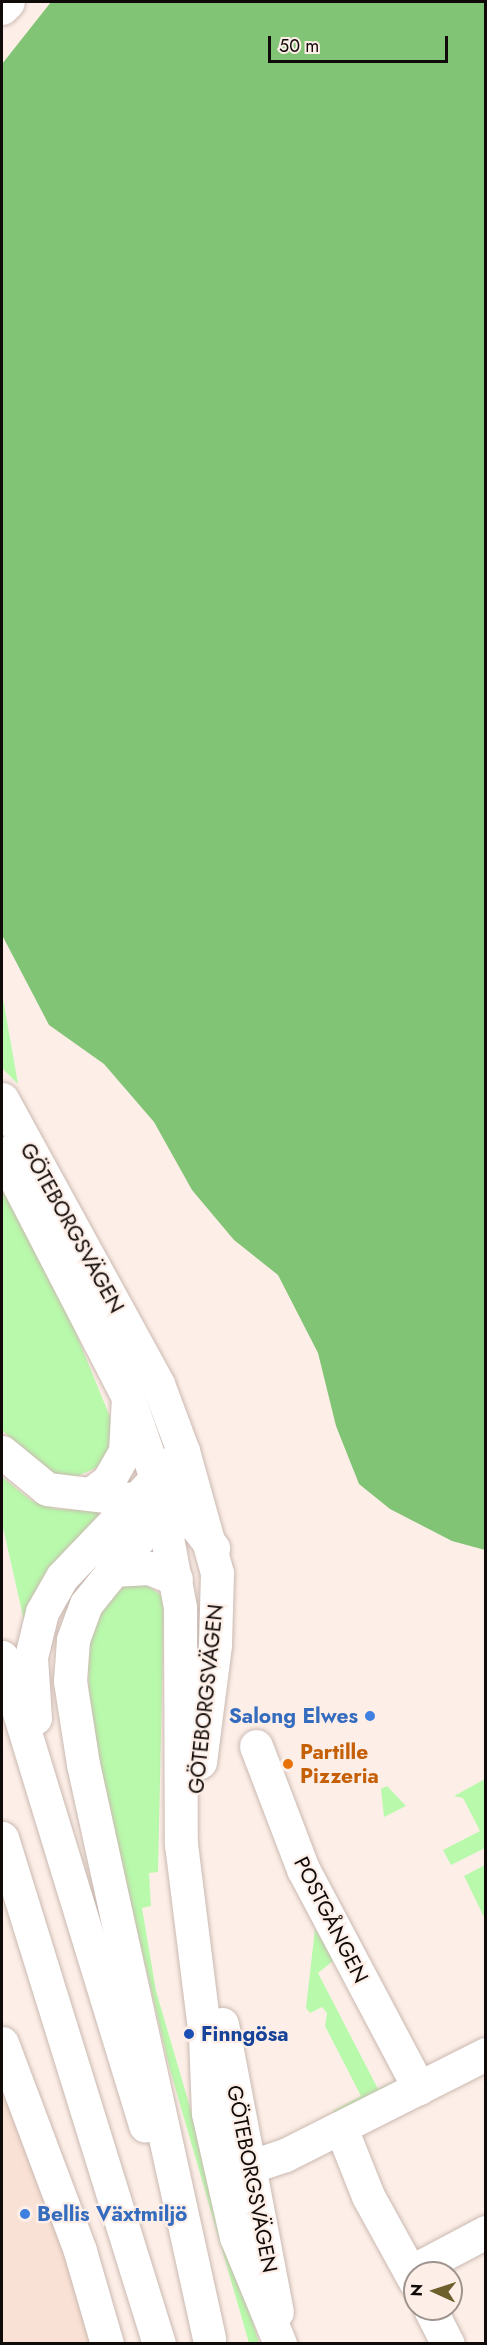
<!DOCTYPE html>
<meta charset="utf-8">
<style>
body{margin:0}
#map{position:relative;width:487px;height:2345px;overflow:hidden;background:#fdefe8;font-family:Jost,sans-serif}
div>[style]{position:absolute}
.built>*{inset:0;background:#fae1d5}
.green>*{inset:0;background:#b8f9ab}
.forest>*{inset:0;background:#82c475}
.roads{filter:drop-shadow(0 0 2px #cab9b1) drop-shadow(0 0 2px #cab9b1)}
.minor>*{height:33px;margin:-16.5px;padding:0 16.5px;transform-origin:16.5px;border-radius:16.5px;background:#fff}
.major>*{height:33px;margin:-16.5px;padding:0 16.5px;transform-origin:16.5px;border-radius:16.5px;background:#fff}
.highway>*{height:33px;margin:-16.5px;padding:0 16.5px;transform-origin:16.5px;border-radius:16.5px;background:#fff}
.dots>*{width:16px;height:16px;translate:-50% -50%;box-sizing:border-box;border:3px solid #fdefe8;border-radius:50%}
span{translate:-50% -50%;white-space:nowrap;text-align:center;line-height:1.15;-webkit-text-stroke:4.5px #fdefe8;paint-order:stroke}
.street-label{font-size:21px;color:#100a08}
.shop-label{font-size:21px;color:#366cbe;font-weight:700}
.right{translate:-100% -50%;text-align:right}
.left{translate:0 -50%;text-align:left}
.food-label{font-size:21px;color:#c56008;font-weight:700}
.transit-label{font-size:21px;color:#164399;font-weight:700}
.frame{position:absolute;inset:0;border:3px solid #100a08;pointer-events:none}
.north{position:absolute;left:403px;top:2261px;width:60px;height:60px;box-sizing:border-box;background:#fdefe8;border:2px solid #9e938e;border-radius:50%;rotate:273deg;font-size:16px;font-weight:700;line-height:24px;text-align:center;color:#100a08}
.north::after{content:'';display:block;margin:auto;width:21px;height:27px;background:#6d602d;clip-path:polygon(50% 0,100% 100%,50% 72%,0 100%)}
.scale{position:absolute;left:268px;top:36px;width:180px;height:27px;box-sizing:border-box;border:3px solid #100a08;border-top:0;padding-left:8px;font-size:18px;line-height:21px;white-space:nowrap;color:#100a08;-webkit-text-stroke:4px #fdefe8;paint-order:stroke}
</style>
<div id="map">
<div class="built">
<div style="clip-path:polygon(2px 2062px,99px 2343px,2px 2343px)"></div>
</div>
<div class="green">
<div style="clip-path:polygon(2px 993px,18px 1084px,2px 1068px)"></div>
<div style="clip-path:polygon(2px 1188px,66px 1309px,110px 1417px,114px 1434px,102px 1465px,69px 1480px,53px 1477px,2px 1430px)"></div>
<div style="clip-path:polygon(2px 1477px,32px 1501px,56px 1509px,114px 1511px,25px 1625px,2px 1523px)"></div>
<div style="clip-path:polygon(126px 1585px,146px 1585px,164px 1597px,158px 1872px,149px 1873px,151px 1906px,142px 1908px,156px 1991px,259px 2343px,249px 2343px,169px 2066px,103px 1784px,89px 1703px,88px 1655px,93px 1626px,107px 1602px)"></div>
<div style="clip-path:polygon(485px 1779px,485px 1848px,451px 1865px,443px 1850px,480px 1831px,463px 1798px,454px 1796px)"></div>
<div style="clip-path:polygon(387px 1786px,406px 1806px,384px 1817px,381px 1789px)"></div>
<div style="clip-path:polygon(485px 1865px,485px 1919px,464px 1876px)"></div>
<div style="clip-path:polygon(315px 1929px,334px 1960px,318px 1973px,378px 2089px,396px 2081px,337px 2117px,333px 2111px,361px 2096px,325px 2026px,327px 2013px,322px 2007px,310px 2013px,306px 2008px)"></div>
</div>
<div class="forest">
<div style="clip-path:polygon(51px 2px,485px 2px,485px 1550px,452px 1541px,390px 1509px,359px 1484px,336px 1426px,318px 1353px,278px 1275px,234px 1240px,192px 1190px,154px 1122px,104px 1064px,49px 1025px,2px 935px,2px 64px)"></div>
</div>
<div class="roads">
<div class="minor">
<div style="left:2px;top:8px;width:8px;rotate:-45deg"></div>
<div style="left:128px;top:1397px;width:86px;rotate:70.9deg"></div>
<div style="left:156px;top:1478px;width:131px;rotate:79.5deg"></div>
<div style="left:180px;top:1607px;width:237px;rotate:89.8deg"></div>
<div style="left:181px;top:1844px;width:193px;rotate:82.9deg"></div>
<div style="left:205px;top:2036px;width:77px;rotate:87.8deg"></div>
<div style="left:208px;top:2113px;width:127px;rotate:77.3deg"></div>
<div style="left:236px;top:2237px;width:116px;rotate:67.6deg"></div>
<div style="left:183px;top:1451px;width:127px;rotate:74.4deg"></div>
<div style="left:217px;top:1573px;width:72px;rotate:91.6deg"></div>
<div style="left:215px;top:1645px;width:118px;rotate:97.3deg"></div>
<div style="left:256px;top:1746px;width:132px;rotate:69.1deg"></div>
<div style="left:303px;top:1869px;width:248px;rotate:62.1deg"></div>
<div style="left:222px;top:2024px;width:293px;rotate:79.2deg"></div>
<div style="left:2px;top:2043px;width:222px;rotate:69.4deg"></div>
<div style="left:80px;top:2251px;width:97px;rotate:73.8deg"></div>
<div style="left:341px;top:2128px;width:73px;rotate:68.3deg"></div>
<div style="left:368px;top:2196px;width:97px;rotate:61.1deg"></div>
<div style="left:231px;top:2173px;width:57px;rotate:-18.4deg"></div>
<div style="left:285px;top:2155px;width:225px;rotate:-26.7deg"></div>
<div style="left:410px;top:2272px;width:86px;rotate:-27.8deg"></div>
<div style="left:430px;top:2309px;width:39px;rotate:63deg"></div>
</div>
<div class="major">
<div style="left:2px;top:1099px;width:325px;rotate:61.3deg"></div>
<div style="left:158px;top:1384px;width:72px;rotate:69.5deg"></div>
<div style="left:2px;top:1153px;width:275px;rotate:62.7deg"></div>
</div>
<div class="highway">
<div style="left:183px;top:1451px;width:39px;rotate:107deg"></div>
<div style="left:172px;top:1488px;width:38px;rotate:120deg"></div>
<div style="left:153px;top:1521px;width:107px;rotate:128.9deg"></div>
<div style="left:86px;top:1604px;width:38px;rotate:110deg"></div>
<div style="left:73px;top:1640px;width:41px;rotate:94.2deg"></div>
<div style="left:70px;top:1681px;width:84px;rotate:81.1deg"></div>
<div style="left:83px;top:1764px;width:588px;rotate:77.62deg"></div>
<div style="left:2px;top:1452px;width:58px;rotate:39.4deg"></div>
<div style="left:47px;top:1489px;width:116px;rotate:6.9deg"></div>
<div style="left:162px;top:1503px;width:41px;rotate:34.1deg"></div>
<div style="left:196px;top:1526px;width:28px;rotate:52deg"></div>
<div style="left:92px;top:1493px;width:20px;rotate:-37deg"></div>
<div style="left:108px;top:1481px;width:34px;rotate:-60deg"></div>
<div style="left:125px;top:1452px;width:55px;rotate:-86.9deg"></div>
<div style="left:112px;top:1570px;width:37px;rotate:-3deg"></div>
<div style="left:149px;top:1568px;width:29px;rotate:22deg"></div>
<div style="left:2px;top:1657px;width:490px;rotate:73deg"></div>
<div style="left:35px;top:1718px;width:61px;rotate:-93.8deg"></div>
<div style="left:31px;top:1657px;width:46px;rotate:-76.3deg"></div>
<div style="left:42px;top:1612px;width:40px;rotate:-60.3deg"></div>
<div style="left:62px;top:1577px;width:158px;rotate:-46.3deg"></div>
<div style="left:2px;top:1838px;width:530px;rotate:72.76deg"></div>
</div>
</div>
<div class="dots">
<div style="left:370px;top:1716px;background:#3f7fe0"></div>
<div style="left:288px;top:1764px;background:#e8710a"></div>
<div style="left:189px;top:2034px;background:#1a4fb4"></div>
<div style="left:25px;top:2214px;background:#3f7fe0"></div>
</div>
<div class="street-label">
<span style="left:72px;top:1228px;rotate:61deg">GÖTEBORGSVÄGEN</span>
<span style="left:206px;top:1699px;rotate:-84deg">GÖTEBORGSVÄGEN</span>
<span style="left:331px;top:1920px;rotate:63deg">POSTGÅNGEN</span>
<span style="left:252px;top:2179px;rotate:79deg">GÖTEBORGSVÄGEN</span>
</div>
<div class="shop-label">
<span class="right" style="left:358px;top:1716px">Salong Elwes</span>
<span class="left" style="left:37px;top:2214px">Bellis Växtmiljö</span>
</div>
<div class="food-label">
<span class="left" style="left:300px;top:1764px">Partille<br>Pizzeria</span>
</div>
<div class="transit-label">
<span class="left" style="left:201px;top:2034px">Finngösa</span>
</div>
<div class="frame"></div>
<div class="north">N</div>
<div class="scale">50 m</div>
</div>
